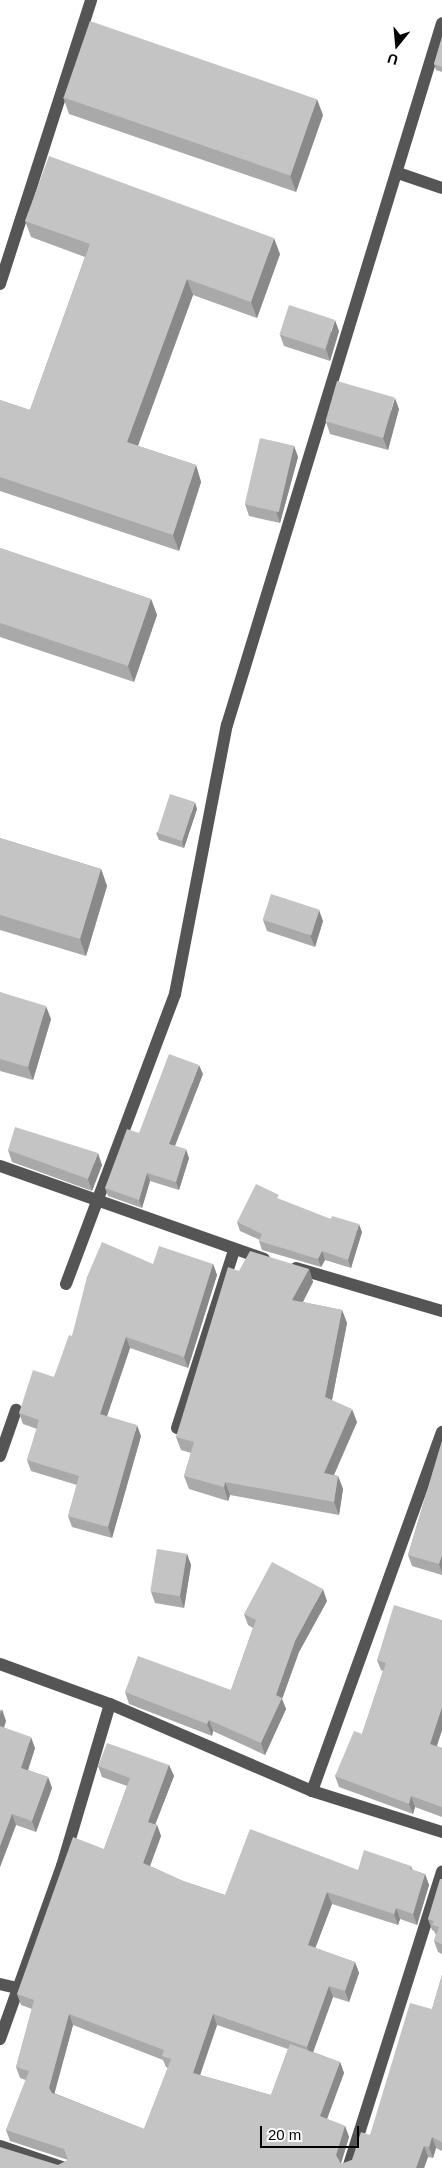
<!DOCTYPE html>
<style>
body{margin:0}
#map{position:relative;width:442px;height:2168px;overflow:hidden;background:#fff;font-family:Helvetica,sans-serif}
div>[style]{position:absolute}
.minor>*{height:12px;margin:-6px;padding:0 6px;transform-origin:6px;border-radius:6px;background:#555}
.wall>*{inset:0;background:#a9a9a9}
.shaded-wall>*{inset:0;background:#898989}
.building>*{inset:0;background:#c4c4c4;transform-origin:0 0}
span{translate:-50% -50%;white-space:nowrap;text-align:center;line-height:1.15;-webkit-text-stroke:5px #fff;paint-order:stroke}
.north{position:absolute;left:372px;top:20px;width:50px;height:50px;-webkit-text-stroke:4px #fff;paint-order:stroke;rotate:197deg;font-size:14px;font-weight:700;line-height:20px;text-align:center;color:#000}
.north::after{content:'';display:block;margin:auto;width:18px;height:22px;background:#000;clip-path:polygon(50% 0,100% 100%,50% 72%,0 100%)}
.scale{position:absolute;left:260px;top:2126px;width:99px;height:22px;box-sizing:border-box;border:2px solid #000;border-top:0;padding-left:6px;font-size:15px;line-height:18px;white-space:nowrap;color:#000;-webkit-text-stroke:4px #fff;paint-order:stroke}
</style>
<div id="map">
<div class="minor">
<div style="left:398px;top:173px;width:46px;rotate:18.8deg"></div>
<div style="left:0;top:284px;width:298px;rotate:-72.2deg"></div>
<div style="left:0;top:1166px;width:280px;rotate:19.4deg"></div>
<div style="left:296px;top:1268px;width:152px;rotate:16.4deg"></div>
<div style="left:66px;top:1284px;width:310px;rotate:-69.4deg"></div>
<div style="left:175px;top:994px;width:274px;rotate:-79.1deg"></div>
<div style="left:227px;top:725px;width:734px;rotate:-72.97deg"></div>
<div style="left:177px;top:1428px;width:187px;rotate:-72.2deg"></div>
<div style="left:0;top:1456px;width:49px;rotate:-70.8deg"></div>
<div style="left:0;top:1664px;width:117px;rotate:20deg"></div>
<div style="left:110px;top:1704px;width:220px;rotate:23.3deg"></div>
<div style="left:312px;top:1791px;width:136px;rotate:17.5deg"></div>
<div style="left:312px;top:1791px;width:382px;rotate:-70.1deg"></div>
<div style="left:0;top:1984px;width:18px;rotate:13deg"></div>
<div style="left:0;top:2039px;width:184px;rotate:-70.3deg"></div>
<div style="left:62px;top:1866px;width:169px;rotate:-73.5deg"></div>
<div style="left:0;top:2146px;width:69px;rotate:18.7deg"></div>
<div style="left:348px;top:2168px;width:311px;rotate:-72.4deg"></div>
</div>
<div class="wall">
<div style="clip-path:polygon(442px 37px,442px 72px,436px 70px,434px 64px)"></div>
<div style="clip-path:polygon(63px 97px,323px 115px,296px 192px,69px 114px)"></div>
<div style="clip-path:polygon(25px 221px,280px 254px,257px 318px,193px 295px,138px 446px,196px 465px,201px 482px,179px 551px,0 491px,0 400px,30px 410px,85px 257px,31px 237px)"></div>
<div style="clip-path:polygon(339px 331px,330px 361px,284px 346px,280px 335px)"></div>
<div style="clip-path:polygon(399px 409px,388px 450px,330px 434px,326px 422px)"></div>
<div style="clip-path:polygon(294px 446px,298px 457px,280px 523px,249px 516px,245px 504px)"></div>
<div style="clip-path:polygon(0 548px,151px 599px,157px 615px,134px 682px,0 637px)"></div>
<div style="clip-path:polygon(197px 809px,184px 848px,159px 840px,156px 833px)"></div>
<div style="clip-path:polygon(0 838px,101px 869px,107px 886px,86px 956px,0 930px)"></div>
<div style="clip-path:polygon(263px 920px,323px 921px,315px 947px,267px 931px)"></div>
<div style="clip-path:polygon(0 992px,51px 1019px,33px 1080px,0 1071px)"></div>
<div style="clip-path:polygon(203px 1074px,175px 1146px,189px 1158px,179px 1190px,150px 1181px,142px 1208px,108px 1196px,105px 1188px,139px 1133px)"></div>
<div style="clip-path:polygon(8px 1150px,102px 1165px,92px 1191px,12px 1162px)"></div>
<div style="clip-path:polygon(281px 1200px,362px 1232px,351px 1268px,325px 1260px,321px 1267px,262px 1250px,259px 1241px,260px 1240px,240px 1231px,237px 1222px)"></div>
<div style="clip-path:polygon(153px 1264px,213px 1264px,217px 1275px,188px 1368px,130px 1348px,107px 1416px,141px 1436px,112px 1538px,72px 1527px,68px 1516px,77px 1485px,31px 1471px,27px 1460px,37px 1429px,23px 1424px,19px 1413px,54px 1377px,72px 1336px)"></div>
<div style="clip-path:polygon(309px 1269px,313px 1282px,303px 1302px,342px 1310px,347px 1323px,332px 1400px,357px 1422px,334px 1475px,338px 1476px,343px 1489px,339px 1515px,230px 1495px,228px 1501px,189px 1489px,184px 1476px,191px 1453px,181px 1450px,176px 1437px,239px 1271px)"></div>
<div style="clip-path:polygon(442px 1441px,442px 1575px,412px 1566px,408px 1555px)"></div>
<div style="clip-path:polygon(187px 1554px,191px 1565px,184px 1608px,155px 1603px,151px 1592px)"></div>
<div style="clip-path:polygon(327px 1601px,299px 1652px,282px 1699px,286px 1709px,265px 1755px,213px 1731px,212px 1736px,129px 1704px,125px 1692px,231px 1690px,253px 1628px,248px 1625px,244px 1614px)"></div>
<div style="clip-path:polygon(442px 1620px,442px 1730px,437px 1746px,442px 1748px,442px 1817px,415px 1807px,413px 1814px,339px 1787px,335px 1776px,362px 1734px,383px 1671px,381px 1670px,377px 1660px)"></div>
<div style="clip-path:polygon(0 1709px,6px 1721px,4px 1728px,35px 1748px,28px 1770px,48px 1777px,52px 1788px,36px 1832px,16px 1825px,0 1867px)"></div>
<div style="clip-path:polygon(evenodd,169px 1765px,174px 1776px,155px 1824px,157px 1825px,161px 1836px,150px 1866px,183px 1881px,225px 1895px,358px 1870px,411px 1866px,413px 1870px,425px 1874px,429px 1885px,417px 1925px,400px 1919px,398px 1925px,332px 1904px,315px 1948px,355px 1962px,359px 1973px,349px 2002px,333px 1997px,313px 2052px,340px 2062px,344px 2073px,327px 2119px,345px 2126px,349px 2137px,341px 2164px,352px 2160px,370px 2135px,432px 2009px,442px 1975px,442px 2151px,436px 2148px,433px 2158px,428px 2157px,424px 2168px,0 2168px,58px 2165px,68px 2160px,10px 2141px,6px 2130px,26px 2080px,20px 2078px,16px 2067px,32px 2009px,21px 2005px,17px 1994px,104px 1849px,127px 1786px,102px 1777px,98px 1766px,169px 1765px,73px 2025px,163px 2060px,166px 2067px,168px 2068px,144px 2129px,54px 2093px,73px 2025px,169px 1765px,217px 2025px,288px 2049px,271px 2095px,200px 2075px,217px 2025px)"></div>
<div style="clip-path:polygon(442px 1879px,442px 1954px,438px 1952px,434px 1941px,436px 1935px,434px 1931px,432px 1930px,428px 1919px)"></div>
</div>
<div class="shaded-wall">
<div style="clip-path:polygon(317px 99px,323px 115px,296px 192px,290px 175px)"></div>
<div style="clip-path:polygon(274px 238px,280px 254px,257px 318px,251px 302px)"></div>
<div style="clip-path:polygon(187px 279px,193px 295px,133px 459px,127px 442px)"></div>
<div style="clip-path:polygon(335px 320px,339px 331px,330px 361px,326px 349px)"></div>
<div style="clip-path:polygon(395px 398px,399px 409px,388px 450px,383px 438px)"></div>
<div style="clip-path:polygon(294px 446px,298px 457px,280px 523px,276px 511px)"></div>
<div style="clip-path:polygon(196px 465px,201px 482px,179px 551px,173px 535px)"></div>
<div style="clip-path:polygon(151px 599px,157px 615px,134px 682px,128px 666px)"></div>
<div style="clip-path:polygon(195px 802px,197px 809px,184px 848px,182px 841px)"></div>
<div style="clip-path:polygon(101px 869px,107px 886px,86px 956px,80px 939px)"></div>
<div style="clip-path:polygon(319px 910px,323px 921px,315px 947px,310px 935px)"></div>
<div style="clip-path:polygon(46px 1006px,51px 1019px,33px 1080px,28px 1067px)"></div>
<div style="clip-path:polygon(199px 1065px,203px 1074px,172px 1153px,169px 1144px)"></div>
<div style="clip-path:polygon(186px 1149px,189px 1158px,179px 1190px,176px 1182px)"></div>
<div style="clip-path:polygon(98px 1153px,102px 1165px,92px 1191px,88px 1179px)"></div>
<div style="clip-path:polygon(147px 1173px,150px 1181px,142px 1208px,139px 1200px)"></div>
<div style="clip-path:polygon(359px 1224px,362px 1232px,351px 1268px,348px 1260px)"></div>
<div style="clip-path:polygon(322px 1251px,325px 1260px,321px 1267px,318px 1259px)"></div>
<div style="clip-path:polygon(213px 1264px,217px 1275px,188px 1368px,184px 1357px)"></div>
<div style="clip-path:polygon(309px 1269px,313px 1282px,297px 1313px,292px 1300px)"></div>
<div style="clip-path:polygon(342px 1310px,347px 1323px,330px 1410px,325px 1397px)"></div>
<div style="clip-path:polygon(126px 1337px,130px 1348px,104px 1425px,100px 1414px)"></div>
<div style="clip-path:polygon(352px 1409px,357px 1422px,329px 1486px,324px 1473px)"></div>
<div style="clip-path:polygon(137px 1425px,141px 1436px,112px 1538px,108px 1527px)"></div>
<div style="clip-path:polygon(338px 1476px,343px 1489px,339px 1515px,334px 1502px)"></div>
<div style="clip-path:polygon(225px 1482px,230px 1495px,228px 1501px,224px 1487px)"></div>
<div style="clip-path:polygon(187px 1554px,191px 1565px,184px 1608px,180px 1596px)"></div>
<div style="clip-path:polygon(442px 1555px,442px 1572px,439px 1564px)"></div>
<div style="clip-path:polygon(323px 1589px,327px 1601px,299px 1652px,282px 1699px,286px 1709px,265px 1755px,261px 1743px,276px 1695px,295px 1641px)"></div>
<div style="clip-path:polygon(442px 1707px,442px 1730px,434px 1754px,430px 1744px)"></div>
<div style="clip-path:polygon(2px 1709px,6px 1721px,1px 1736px,0 1734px,0 1715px)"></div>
<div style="clip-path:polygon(209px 1720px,213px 1731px,212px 1736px,207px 1724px)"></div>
<div style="clip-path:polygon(31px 1737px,35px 1748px,25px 1779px,21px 1768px)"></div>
<div style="clip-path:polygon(169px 1765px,174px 1776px,152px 1833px,148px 1822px)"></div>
<div style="clip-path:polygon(48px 1777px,52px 1788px,36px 1832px,32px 1821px)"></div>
<div style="clip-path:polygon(411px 1796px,415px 1807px,413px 1814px,409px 1804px)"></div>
<div style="clip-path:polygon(12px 1814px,16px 1825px,0 1867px,0 1846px)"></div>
<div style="clip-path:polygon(157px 1825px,161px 1836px,147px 1874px,143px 1863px)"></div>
<div style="clip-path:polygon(425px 1874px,429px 1885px,417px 1925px,413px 1914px)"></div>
<div style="clip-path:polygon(327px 1892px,332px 1904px,312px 1957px,308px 1945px)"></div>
<div style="clip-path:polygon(396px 1908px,400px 1919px,398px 1925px,394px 1914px)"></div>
<div style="clip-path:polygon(355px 1962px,359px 1973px,349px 2002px,345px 1991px)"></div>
<div style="clip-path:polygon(329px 1986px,333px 1997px,311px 2058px,307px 2047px)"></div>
<div style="clip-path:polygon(69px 2014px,73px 2025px,53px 2099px,49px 2088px)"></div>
<div style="clip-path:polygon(213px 2014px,217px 2025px,197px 2084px,193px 2073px)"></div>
<div style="clip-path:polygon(340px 2062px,344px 2073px,324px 2127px,320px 2116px)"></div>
<div style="clip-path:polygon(345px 2126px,349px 2137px,340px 2166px,336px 2155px)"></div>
<div style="clip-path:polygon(432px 2137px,436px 2148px,433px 2158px,429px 2147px)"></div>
<div style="clip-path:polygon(424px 2146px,428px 2157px,424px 2168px,416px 2168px)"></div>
</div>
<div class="building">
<div style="left:90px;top:21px;width:240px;height:81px;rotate:19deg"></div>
<div style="clip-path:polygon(442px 37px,442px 67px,434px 64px)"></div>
<div style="clip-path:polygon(49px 156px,274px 238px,251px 302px,187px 279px,127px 442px,196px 465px,173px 535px,0 477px,0 400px,30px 410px,90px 244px,25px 221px)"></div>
<div style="left:289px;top:305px;width:48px;height:31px;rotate:18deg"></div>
<div style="left:337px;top:381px;width:60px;height:42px;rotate:16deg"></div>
<div style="left:260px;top:438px;width:35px;height:68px;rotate:13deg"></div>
<div style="clip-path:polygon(0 548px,151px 599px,128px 666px,0 623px)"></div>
<div style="left:170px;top:794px;width:26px;height:41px;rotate:18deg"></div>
<div style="clip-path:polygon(0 838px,101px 869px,80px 939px,0 915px)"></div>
<div style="left:271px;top:894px;width:51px;height:27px;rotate:18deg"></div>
<div style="clip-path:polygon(0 992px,46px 1006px,28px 1067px,0 1059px)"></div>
<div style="clip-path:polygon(169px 1054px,199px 1065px,169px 1144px,186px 1149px,176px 1182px,147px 1173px,139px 1200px,105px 1188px,127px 1129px,139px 1133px)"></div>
<div style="clip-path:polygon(15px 1127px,98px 1153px,88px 1179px,8px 1150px)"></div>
<div style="clip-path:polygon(256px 1184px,279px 1195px,277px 1198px,331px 1219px,332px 1216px,359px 1224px,348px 1260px,322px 1251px,318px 1259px,259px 1241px,262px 1234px,237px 1222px)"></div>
<div style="clip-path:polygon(102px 1242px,153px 1264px,159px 1246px,213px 1264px,184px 1357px,126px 1337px,100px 1414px,137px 1425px,108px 1527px,68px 1516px,79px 1476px,27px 1460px,39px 1420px,19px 1413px,33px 1370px,54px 1377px,69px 1335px,72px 1336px,87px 1277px)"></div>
<div style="clip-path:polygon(250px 1251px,309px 1269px,292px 1300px,342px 1310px,325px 1397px,352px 1409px,324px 1473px,338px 1476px,334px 1502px,225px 1482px,224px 1487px,184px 1476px,194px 1442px,176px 1437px,228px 1267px,239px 1271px)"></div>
<div style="clip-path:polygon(442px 1441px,442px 1555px,439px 1564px,408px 1555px)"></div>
<div style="left:157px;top:1549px;width:30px;height:43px;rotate:9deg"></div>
<div style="clip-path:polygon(272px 1562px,323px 1589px,295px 1641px,276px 1695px,282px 1698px,261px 1743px,209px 1720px,207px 1724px,125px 1692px,138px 1656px,231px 1690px,256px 1620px,244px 1614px)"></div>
<div style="clip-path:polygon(394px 1605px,442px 1620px,442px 1707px,430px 1744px,442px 1748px,442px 1807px,411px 1796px,409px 1804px,335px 1776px,354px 1731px,362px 1734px,386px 1663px,377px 1660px)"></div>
<div style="clip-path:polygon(0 1726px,31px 1737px,21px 1768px,48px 1777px,32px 1821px,12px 1814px,0 1846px)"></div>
<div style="clip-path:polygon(evenodd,107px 1743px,169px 1765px,148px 1822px,157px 1825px,143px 1863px,183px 1881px,225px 1895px,250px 1829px,358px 1870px,364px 1850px,411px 1866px,410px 1869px,425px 1874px,413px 1914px,396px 1908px,394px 1914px,327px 1892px,308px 1945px,355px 1962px,345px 1991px,329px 1986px,307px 2047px,213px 2014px,193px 2073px,271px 2095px,290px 2044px,340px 2062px,320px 2116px,345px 2126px,336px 2155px,341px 2164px,352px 2160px,361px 2132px,370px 2135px,410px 2003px,432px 2009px,442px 1975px,442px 2142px,432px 2137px,429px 2147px,424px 2146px,416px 2168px,0 2168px,0 2147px,58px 2165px,68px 2160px,64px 2149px,6px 2130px,29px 2071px,16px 2067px,34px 2000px,17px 1994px,73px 1837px,104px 1849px,130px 1778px,98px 1766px,107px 1743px,69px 2014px,164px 2050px,162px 2056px,171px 2059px,144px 2129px,52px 2093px,49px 2088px,69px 2014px)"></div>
<div style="clip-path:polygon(440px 1879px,442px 1879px,442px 1944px,434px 1941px,439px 1927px,432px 1925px,434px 1921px,428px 1919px)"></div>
</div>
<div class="north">U</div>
<div class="scale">20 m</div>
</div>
